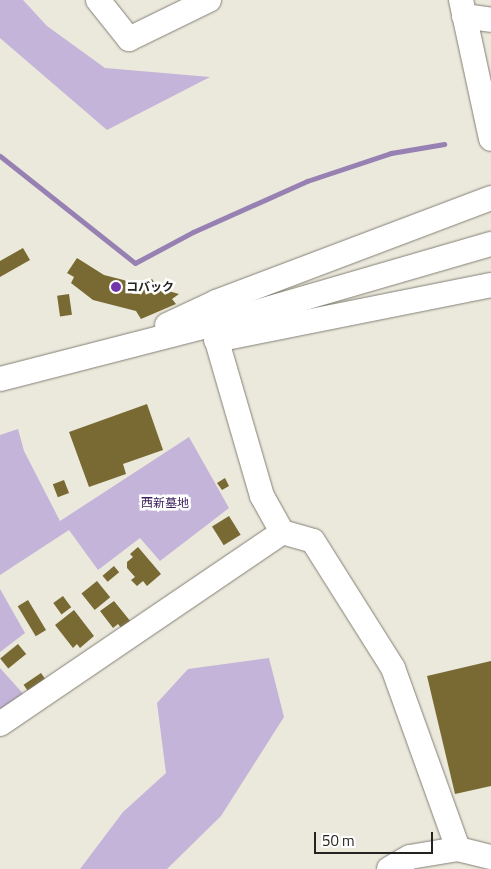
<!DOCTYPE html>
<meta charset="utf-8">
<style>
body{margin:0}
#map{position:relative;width:491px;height:869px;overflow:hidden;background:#ebe8dc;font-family:"Titillium Web","Noto Sans JP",sans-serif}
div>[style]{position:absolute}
.green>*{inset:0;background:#c4b4d9}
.stream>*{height:5px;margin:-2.5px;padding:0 2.5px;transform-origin:2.5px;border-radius:2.5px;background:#9781b3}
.building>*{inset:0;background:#796a33;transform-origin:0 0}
.roads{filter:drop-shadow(0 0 1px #838075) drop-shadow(0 0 1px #838075)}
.minor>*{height:24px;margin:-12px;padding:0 12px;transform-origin:12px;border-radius:12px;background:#fff}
.dots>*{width:14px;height:14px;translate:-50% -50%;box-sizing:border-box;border:2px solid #fff;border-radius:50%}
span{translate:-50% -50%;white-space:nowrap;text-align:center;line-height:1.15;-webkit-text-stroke:5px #fff;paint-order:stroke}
.poi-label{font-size:12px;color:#25231f;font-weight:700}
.left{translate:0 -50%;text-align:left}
.park-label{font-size:12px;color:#3c1d5a}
.scale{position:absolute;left:314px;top:832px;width:119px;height:22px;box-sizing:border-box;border:2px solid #25231f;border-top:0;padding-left:6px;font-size:15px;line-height:18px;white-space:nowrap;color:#25231f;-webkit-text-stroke:4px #fff;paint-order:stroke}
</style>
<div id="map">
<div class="green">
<div style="clip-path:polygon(0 0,23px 0,47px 26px,105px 68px,210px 77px,107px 130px,0 38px)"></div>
<div style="clip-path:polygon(18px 429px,24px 451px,60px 521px,189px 437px,229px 508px,160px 561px,140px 538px,98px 570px,69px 530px,0 575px,0 435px)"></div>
<div style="clip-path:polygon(0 589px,25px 633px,0 652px)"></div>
<div style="clip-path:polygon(269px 658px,284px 717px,221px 816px,167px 869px,80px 869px,123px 812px,166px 773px,157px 703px,188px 669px)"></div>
<div style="clip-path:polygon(0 668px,27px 698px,0 717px)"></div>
</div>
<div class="stream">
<div style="left:0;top:156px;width:172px;rotate:38.4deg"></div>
<div style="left:135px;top:263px;width:66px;rotate:-28.1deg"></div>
<div style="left:193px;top:232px;width:125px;rotate:-24.1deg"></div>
<div style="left:307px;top:181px;width:89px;rotate:-18.4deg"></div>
<div style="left:391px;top:153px;width:54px;rotate:-9.6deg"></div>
</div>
<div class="building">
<div style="clip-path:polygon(23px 248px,30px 260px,0 277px,0 261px)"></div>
<div style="clip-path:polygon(77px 258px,104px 275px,143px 285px,152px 279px,158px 288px,179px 294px,172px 299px,176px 304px,141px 319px,136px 311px,93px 300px,71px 283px,74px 277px,67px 273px)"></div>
<div style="left:69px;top:294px;width:21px;height:12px;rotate:82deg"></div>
<div style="clip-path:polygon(147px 404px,163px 450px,123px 464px,126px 474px,89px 487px,69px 432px)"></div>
<div style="clip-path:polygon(225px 478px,229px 486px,222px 490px,217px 483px)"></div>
<div style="left:64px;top:480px;width:14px;height:12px;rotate:69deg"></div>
<div style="left:229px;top:516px;width:22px;height:20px;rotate:58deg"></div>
<div style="clip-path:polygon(138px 547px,161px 574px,147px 586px,143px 581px,137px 586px,131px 580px,135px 577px,127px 568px,127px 562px,133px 557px,130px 554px)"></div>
<div style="left:114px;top:566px;width:8px;height:15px;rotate:50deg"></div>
<div style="left:97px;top:581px;width:21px;height:20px;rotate:51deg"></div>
<div style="left:63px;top:596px;width:14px;height:12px;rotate:54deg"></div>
<div style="left:28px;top:600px;width:35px;height:12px;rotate:59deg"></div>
<div style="clip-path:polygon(114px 601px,131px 622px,122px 629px,118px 624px,113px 628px,100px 611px)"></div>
<div style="clip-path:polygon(74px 610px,94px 636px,80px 648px,77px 644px,73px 648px,55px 625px)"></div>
<div style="left:18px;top:644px;width:13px;height:23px;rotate:51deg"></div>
<div style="clip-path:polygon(491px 661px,491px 786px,455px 794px,427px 676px)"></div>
<div style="left:41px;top:673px;width:11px;height:21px;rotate:56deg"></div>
</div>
<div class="roads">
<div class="minor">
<div style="left:98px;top:0;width:50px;rotate:51.5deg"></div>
<div style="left:129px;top:39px;width:89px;rotate:-26deg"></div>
<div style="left:461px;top:0;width:142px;rotate:77.8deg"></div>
<div style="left:464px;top:16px;width:27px;rotate:8deg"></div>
<div style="left:212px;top:324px;width:179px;rotate:73.8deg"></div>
<div style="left:262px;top:496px;width:41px;rotate:60.9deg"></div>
<div style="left:282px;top:532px;width:32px;rotate:16deg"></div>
<div style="left:313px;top:541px;width:150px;rotate:57.8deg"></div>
<div style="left:393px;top:668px;width:192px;rotate:70.2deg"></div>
<div style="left:167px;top:325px;width:54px;rotate:-25.1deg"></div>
<div style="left:216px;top:302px;width:294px;rotate:-20.7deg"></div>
<div style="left:216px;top:340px;width:280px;rotate:-11.3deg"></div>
<div style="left:0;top:379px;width:236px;rotate:-14.4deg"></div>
<div style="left:229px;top:320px;width:273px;rotate:-16.2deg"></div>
<div style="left:0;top:724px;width:341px;rotate:-34.2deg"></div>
<div style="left:389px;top:869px;width:24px;rotate:-30deg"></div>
<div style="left:410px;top:857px;width:49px;rotate:-9.5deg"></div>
<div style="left:458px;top:849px;width:34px;rotate:14deg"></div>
</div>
</div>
<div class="dots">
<div style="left:116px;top:287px;background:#7234aa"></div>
</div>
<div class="poi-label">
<span class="left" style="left:126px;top:287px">コバック</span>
</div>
<div class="park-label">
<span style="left:165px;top:503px">西新墓地</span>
</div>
<div class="scale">50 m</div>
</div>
